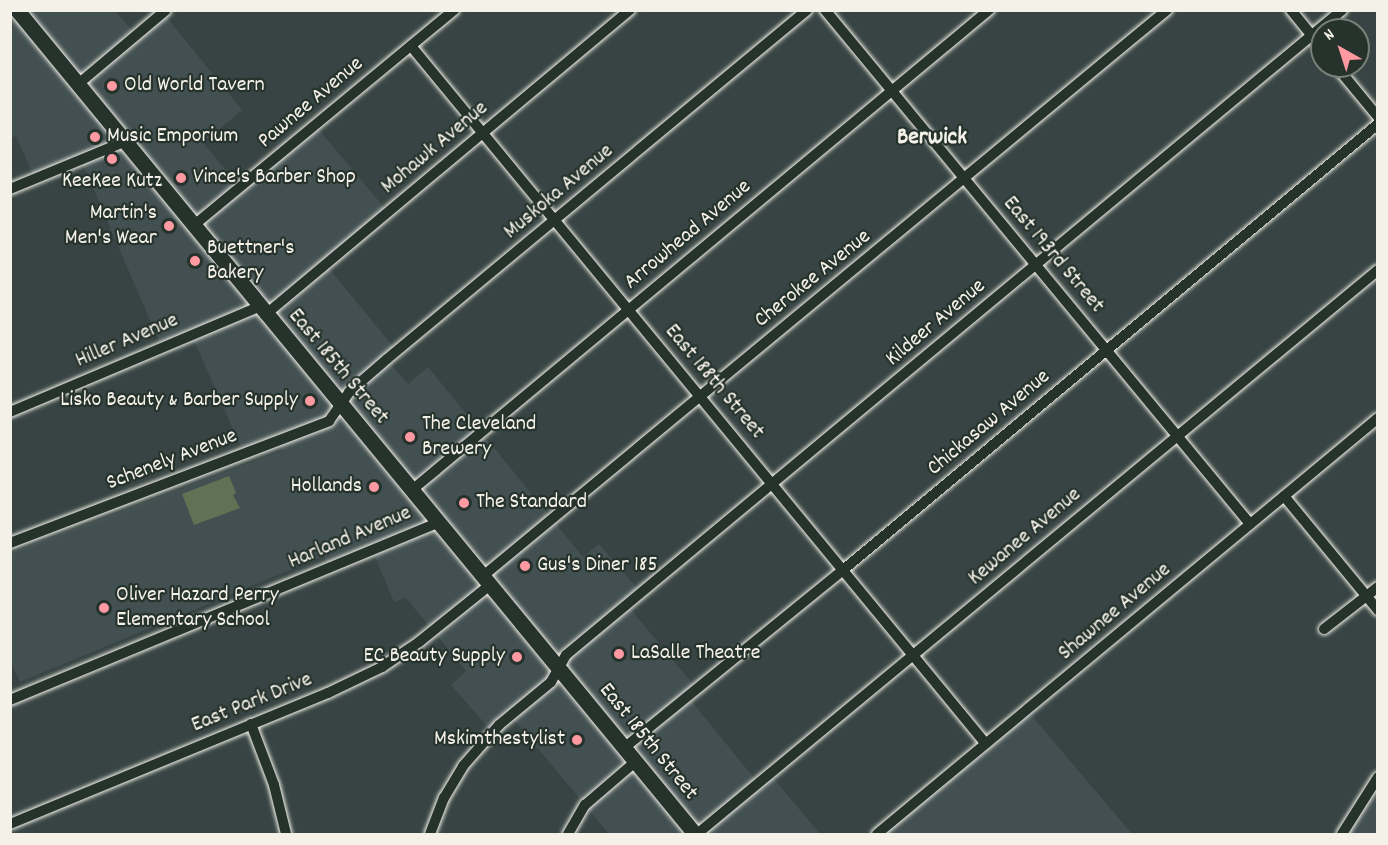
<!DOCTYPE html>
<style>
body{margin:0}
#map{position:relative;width:1388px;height:845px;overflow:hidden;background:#374443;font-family:Dekko,sans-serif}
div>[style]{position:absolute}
.built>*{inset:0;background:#435052}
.green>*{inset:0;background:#607254}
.roads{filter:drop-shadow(0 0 2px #f4f1e8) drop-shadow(0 0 2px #f4f1e8)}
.street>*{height:10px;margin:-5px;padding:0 5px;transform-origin:5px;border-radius:5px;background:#26332d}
.secondary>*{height:15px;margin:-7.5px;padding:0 7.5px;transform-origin:7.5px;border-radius:7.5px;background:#26332d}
.dots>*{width:16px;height:16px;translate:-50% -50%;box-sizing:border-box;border:3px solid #26332d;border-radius:50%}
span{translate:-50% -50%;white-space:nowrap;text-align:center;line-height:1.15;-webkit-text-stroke:4.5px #26332d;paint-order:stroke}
.poi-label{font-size:22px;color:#f4f1e8}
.left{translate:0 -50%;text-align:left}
.right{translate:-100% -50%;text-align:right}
.street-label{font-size:22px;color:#f4f1e8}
.neighbourhood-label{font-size:24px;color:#f4f1e8;font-weight:700}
.frame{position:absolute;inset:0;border:12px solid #f4f1e8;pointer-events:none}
.north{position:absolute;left:1310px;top:18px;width:60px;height:60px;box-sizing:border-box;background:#26332d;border:2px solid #787f78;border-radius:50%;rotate:321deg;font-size:16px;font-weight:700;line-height:24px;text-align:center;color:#f4f1e8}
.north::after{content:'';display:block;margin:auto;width:21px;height:27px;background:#ff9aa2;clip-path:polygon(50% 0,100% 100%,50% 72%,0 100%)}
</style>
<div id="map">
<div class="built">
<div style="clip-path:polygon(10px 11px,115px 11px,136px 35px,163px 13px,242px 110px,203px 143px,240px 187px,315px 125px,388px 212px,326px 265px,397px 351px,387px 360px,408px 384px,428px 367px,583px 557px,599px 544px,641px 593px,627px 605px,697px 689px,688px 697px,758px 783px,770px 774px,820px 834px,609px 834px,511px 716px,492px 732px,451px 685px,466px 671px,406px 598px,394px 602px,372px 550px,329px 568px,324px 556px,20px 682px,11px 662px,11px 553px,282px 451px,278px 441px,244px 454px,192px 336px,162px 348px,81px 160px,35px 179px,16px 136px,11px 138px)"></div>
<div style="clip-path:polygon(1027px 710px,1132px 834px,877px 834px)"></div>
<div style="clip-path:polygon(1377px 777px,1377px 834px,1342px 834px)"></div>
</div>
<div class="green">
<div style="clip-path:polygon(229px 476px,236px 493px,233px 495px,240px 508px,194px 525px,182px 494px)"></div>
</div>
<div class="roads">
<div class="street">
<div style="left:825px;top:10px;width:667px;rotate:50.41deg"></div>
<div style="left:1291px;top:10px;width:49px;rotate:50.8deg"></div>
<div style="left:411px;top:46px;width:904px;rotate:50.52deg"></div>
<div style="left:1336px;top:66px;width:66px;rotate:50.5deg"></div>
<div style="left:77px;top:85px;width:116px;rotate:-40.1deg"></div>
<div style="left:10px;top:189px;width:123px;rotate:-22.4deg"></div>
<div style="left:193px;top:226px;width:339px;rotate:-39.6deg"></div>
<div style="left:265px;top:315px;width:476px;rotate:-39.9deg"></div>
<div style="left:10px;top:412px;width:270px;rotate:-22.9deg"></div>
<div style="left:412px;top:490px;width:751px;rotate:-39.76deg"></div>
<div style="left:1284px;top:496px;width:148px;rotate:50.5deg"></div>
<div style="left:10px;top:543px;width:342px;rotate:-20.9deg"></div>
<div style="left:329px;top:421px;width:35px;rotate:-55deg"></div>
<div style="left:349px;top:392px;width:50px;rotate:-41deg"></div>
<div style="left:387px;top:359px;width:546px;rotate:-39.72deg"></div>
<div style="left:483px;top:576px;width:888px;rotate:-39.61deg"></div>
<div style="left:1324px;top:629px;width:68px;rotate:-37.9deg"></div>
<div style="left:10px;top:700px;width:463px;rotate:-22.5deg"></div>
<div style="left:251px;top:724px;width:65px;rotate:69.3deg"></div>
<div style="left:274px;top:785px;width:50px;rotate:76.2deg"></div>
<div style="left:624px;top:748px;width:282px;rotate:-39.1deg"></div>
<div style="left:843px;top:570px;width:697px;rotate:-39.82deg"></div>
<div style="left:10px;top:824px;width:344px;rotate:-22.4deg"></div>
<div style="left:328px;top:693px;width:60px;rotate:-25.7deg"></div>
<div style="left:382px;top:667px;width:45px;rotate:-34deg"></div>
<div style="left:419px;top:642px;width:91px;rotate:-38.8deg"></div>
<div style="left:430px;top:834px;width:39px;rotate:-69deg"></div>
<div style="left:444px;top:798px;width:37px;rotate:-59deg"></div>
<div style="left:463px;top:766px;width:55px;rotate:-48.7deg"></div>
<div style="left:499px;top:725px;width:67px;rotate:-39.6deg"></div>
<div style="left:551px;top:682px;width:31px;rotate:-61deg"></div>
<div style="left:566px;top:655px;width:1009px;rotate:-39.73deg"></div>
<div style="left:568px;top:834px;width:34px;rotate:-60deg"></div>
<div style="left:585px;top:805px;width:66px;rotate:-40.7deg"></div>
<div style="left:697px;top:834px;width:884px;rotate:-39.63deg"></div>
<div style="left:877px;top:834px;width:651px;rotate:-39.7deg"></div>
<div style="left:1342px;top:834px;width:67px;rotate:-57.7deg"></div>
</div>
<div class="secondary">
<div style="left:17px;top:10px;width:1067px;rotate:50.55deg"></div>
</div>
</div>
<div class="dots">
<div style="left:112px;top:86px;background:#ff9aa2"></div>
<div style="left:95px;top:137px;background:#ff9aa2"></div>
<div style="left:112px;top:159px;background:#ff9aa2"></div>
<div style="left:181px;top:178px;background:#ff9aa2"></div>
<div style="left:169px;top:226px;background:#ff9aa2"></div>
<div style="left:195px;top:261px;background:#ff9aa2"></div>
<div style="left:310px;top:401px;background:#ff9aa2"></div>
<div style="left:410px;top:437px;background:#ff9aa2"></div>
<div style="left:374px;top:487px;background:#ff9aa2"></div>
<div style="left:464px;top:503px;background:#ff9aa2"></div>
<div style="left:525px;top:566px;background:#ff9aa2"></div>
<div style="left:104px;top:608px;background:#ff9aa2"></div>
<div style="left:619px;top:654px;background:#ff9aa2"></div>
<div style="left:517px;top:657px;background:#ff9aa2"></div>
<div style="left:577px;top:740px;background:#ff9aa2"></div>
</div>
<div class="poi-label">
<span class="left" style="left:124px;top:86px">Old World Tavern</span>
<span class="left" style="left:107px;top:137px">Music Emporium</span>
<span class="left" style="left:193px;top:178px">Vince's Barber Shop</span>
<span style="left:112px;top:182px">KeeKee Kutz</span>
<span class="right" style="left:157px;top:226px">Martin's<br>Men's Wear</span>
<span class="left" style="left:207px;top:261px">Buettner's<br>Bakery</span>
<span class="right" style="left:298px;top:401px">Lisko Beauty &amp; Barber Supply</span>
<span class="left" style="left:422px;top:437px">The Cleveland<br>Brewery</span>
<span class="right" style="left:362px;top:487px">Hollands</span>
<span class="left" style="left:476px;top:503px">The Standard</span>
<span class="left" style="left:537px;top:566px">Gus's Diner 185</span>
<span class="left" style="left:116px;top:608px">Oliver Hazard Perry<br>Elementary School</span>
<span class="left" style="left:631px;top:654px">LaSalle Theatre</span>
<span class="right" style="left:505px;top:657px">EC Beauty Supply</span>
<span class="right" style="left:565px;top:740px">Mskimthestylist</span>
</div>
<div class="street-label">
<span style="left:311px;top:103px;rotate:-40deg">Pawnee Avenue</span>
<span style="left:435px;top:148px;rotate:-40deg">Mohawk Avenue</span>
<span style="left:559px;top:192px;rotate:-40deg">Muskoka Avenue</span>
<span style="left:688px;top:235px;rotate:-40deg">Arrowhead Avenue</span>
<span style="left:1053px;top:255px;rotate:50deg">East 193rd Street</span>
<span style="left:813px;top:279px;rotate:-39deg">Cherokee Avenue</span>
<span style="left:936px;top:323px;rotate:-40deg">Kildeer Avenue</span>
<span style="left:127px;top:341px;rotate:-23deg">Hiller Avenue</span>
<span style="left:338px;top:367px;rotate:50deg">East 185th Street</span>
<span style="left:714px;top:382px;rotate:50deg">East 188th Street</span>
<span style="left:989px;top:423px;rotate:-40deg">Chickasaw Avenue</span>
<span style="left:172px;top:460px;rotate:-21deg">Schenely Avenue</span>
<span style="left:1025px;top:537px;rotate:-40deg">Kewanee Avenue</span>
<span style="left:350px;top:538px;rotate:-23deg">Harland Avenue</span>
<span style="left:1115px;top:612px;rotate:-40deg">Shawnee Avenue</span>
<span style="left:252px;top:703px;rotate:-22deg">East Park Drive</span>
<span style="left:648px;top:742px;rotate:51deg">East 185th Street</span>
</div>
<div class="neighbourhood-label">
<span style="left:932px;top:139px">Berwick</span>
</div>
<div class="frame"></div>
<div class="north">N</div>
</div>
